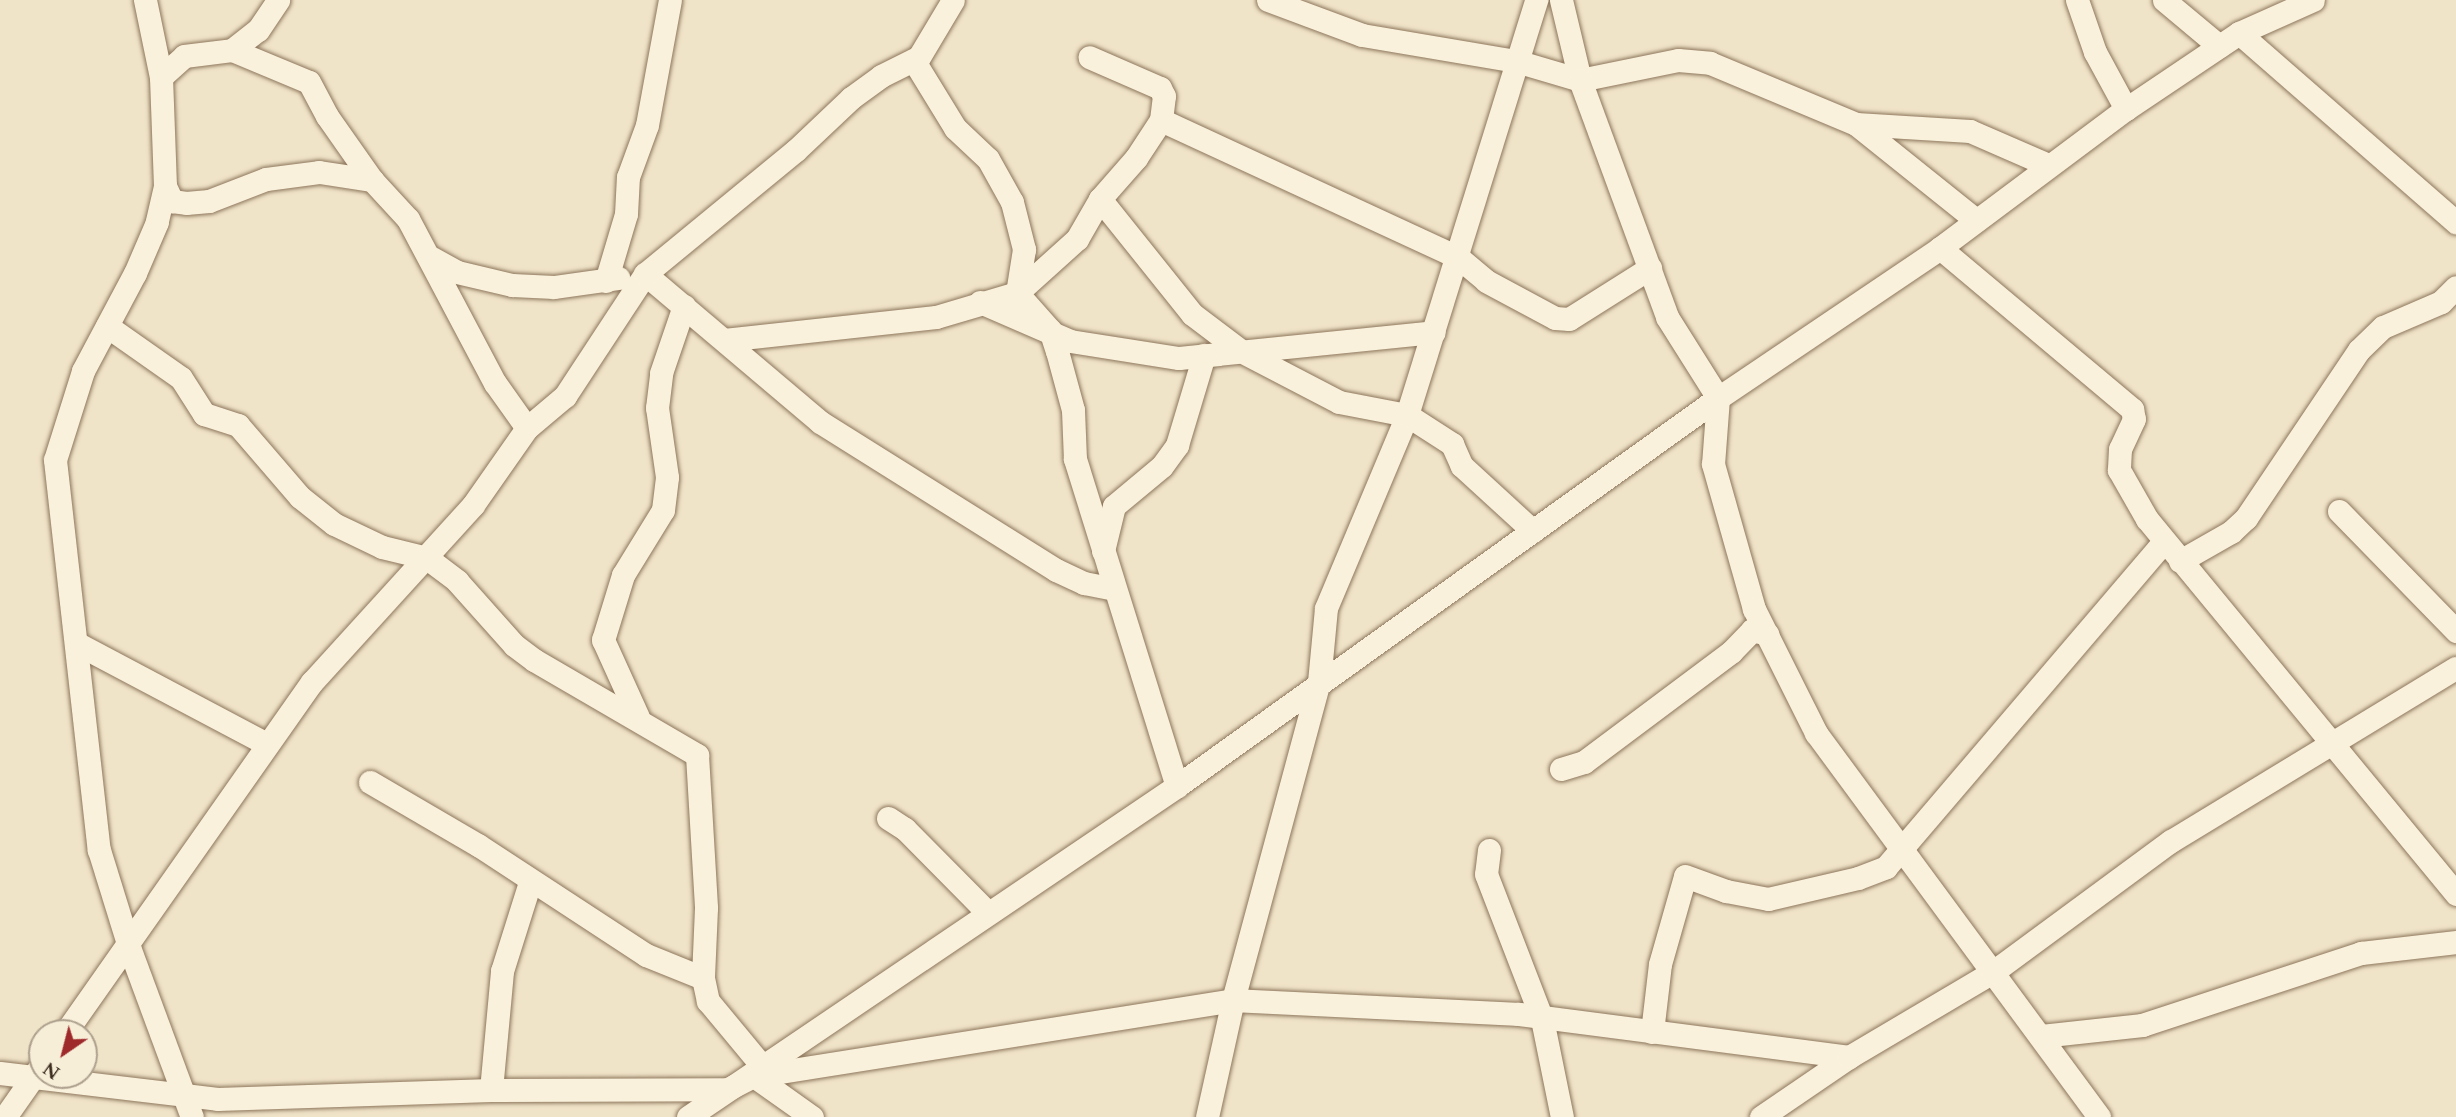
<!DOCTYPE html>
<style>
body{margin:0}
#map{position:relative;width:2456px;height:1117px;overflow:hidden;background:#f0e4c8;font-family:Spectral,serif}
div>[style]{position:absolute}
.roads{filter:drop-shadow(0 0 2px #8d765c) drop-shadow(0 0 2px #8d765c)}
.minor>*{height:23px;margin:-11.5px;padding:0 11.5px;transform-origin:11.5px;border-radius:11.5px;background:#faf1dc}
span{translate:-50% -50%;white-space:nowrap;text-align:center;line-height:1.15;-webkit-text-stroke:7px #f7eed8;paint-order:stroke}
.north{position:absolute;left:28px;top:1019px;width:70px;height:70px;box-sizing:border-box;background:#f7eed8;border:2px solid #ada18e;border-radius:50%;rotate:215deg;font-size:19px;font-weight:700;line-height:28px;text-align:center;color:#3d2e20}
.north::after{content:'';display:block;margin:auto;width:24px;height:32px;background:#9e2a2b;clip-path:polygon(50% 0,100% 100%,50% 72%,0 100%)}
</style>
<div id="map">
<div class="roads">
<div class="minor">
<div style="left:145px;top:0;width:79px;rotate:78.3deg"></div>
<div style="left:161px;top:77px;width:109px;rotate:87.9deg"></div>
<div style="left:165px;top:186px;width:37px;rotate:103deg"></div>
<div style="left:157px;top:222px;width:56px;rotate:113.3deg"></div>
<div style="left:135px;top:273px;width:111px;rotate:118deg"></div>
<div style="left:83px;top:371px;width:93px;rotate:107.5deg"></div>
<div style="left:55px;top:460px;width:392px;rotate:83.6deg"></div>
<div style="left:99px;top:850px;width:102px;rotate:72.8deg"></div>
<div style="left:129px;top:947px;width:181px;rotate:69.7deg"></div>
<div style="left:1268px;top:0;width:100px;rotate:20.4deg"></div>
<div style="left:1362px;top:35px;width:156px;rotate:9.6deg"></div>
<div style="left:1516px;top:61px;width:67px;rotate:16.5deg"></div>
<div style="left:1580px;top:80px;width:100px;rotate:-11.5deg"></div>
<div style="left:1678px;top:60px;width:32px;rotate:5deg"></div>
<div style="left:1710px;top:63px;width:158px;rotate:22.7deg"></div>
<div style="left:1856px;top:124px;width:114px;rotate:3.5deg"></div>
<div style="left:1970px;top:131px;width:83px;rotate:23.5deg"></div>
<div style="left:1561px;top:0;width:82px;rotate:76.6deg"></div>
<div style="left:1580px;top:80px;width:252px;rotate:69.8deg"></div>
<div style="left:1667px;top:317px;width:96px;rotate:57.8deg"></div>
<div style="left:1718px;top:398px;width:66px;rotate:94.3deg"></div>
<div style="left:1713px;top:464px;width:151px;rotate:74.2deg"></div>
<div style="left:1754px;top:609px;width:139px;rotate:63.4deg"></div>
<div style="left:1816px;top:733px;width:477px;rotate:53.6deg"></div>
<div style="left:2077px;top:0;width:55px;rotate:70.9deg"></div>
<div style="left:2095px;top:52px;width:65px;rotate:61.5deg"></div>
<div style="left:2164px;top:0;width:72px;rotate:39.9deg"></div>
<div style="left:2239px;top:33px;width:288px;rotate:41.1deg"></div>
<div style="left:232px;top:50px;width:83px;rotate:22.6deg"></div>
<div style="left:309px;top:82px;width:38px;rotate:62deg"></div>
<div style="left:327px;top:116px;width:78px;rotate:54.9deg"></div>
<div style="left:372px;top:180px;width:53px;rotate:47.3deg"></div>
<div style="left:408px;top:219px;width:186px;rotate:62.1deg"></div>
<div style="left:495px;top:383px;width:55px;rotate:54.6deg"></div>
<div style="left:914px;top:61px;width:79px;rotate:58.5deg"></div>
<div style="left:955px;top:128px;width:45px;rotate:43.2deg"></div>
<div style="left:988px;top:159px;width:49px;rotate:60.8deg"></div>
<div style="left:1012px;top:202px;width:49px;rotate:75.7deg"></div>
<div style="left:1024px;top:249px;width:45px;rotate:99deg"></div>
<div style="left:1017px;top:293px;width:50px;rotate:48.3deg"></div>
<div style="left:1050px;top:330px;width:22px;rotate:72deg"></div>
<div style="left:1057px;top:351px;width:61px;rotate:74.8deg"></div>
<div style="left:1073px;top:410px;width:49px;rotate:87.7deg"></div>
<div style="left:1075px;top:459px;width:343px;rotate:72.7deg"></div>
<div style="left:161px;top:77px;width:31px;rotate:-42deg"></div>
<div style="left:184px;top:56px;width:48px;rotate:-7.1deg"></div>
<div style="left:232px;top:50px;width:33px;rotate:-38deg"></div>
<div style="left:258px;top:30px;width:36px;rotate:-56deg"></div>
<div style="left:1161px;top:120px;width:328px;rotate:24.8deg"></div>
<div style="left:1459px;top:258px;width:35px;rotate:40deg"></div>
<div style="left:1486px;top:281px;width:78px;rotate:28.2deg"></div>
<div style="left:1555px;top:318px;width:14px;rotate:4deg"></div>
<div style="left:1569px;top:319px;width:96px;rotate:-32.2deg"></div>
<div style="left:1856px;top:124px;width:154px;rotate:38.7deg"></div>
<div style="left:165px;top:186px;width:17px;rotate:65deg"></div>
<div style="left:172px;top:201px;width:14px;rotate:8deg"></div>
<div style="left:186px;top:203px;width:23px;rotate:-5deg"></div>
<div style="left:209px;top:201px;width:61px;rotate:-21.1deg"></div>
<div style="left:266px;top:179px;width:53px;rotate:-7.5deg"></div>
<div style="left:319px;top:172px;width:54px;rotate:8.6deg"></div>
<div style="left:1100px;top:199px;width:147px;rotate:51.3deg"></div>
<div style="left:1192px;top:314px;width:61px;rotate:37.1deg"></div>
<div style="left:1241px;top:351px;width:110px;rotate:27.5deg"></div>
<div style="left:1339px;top:402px;width:69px;rotate:10.8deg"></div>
<div style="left:1407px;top:415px;width:54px;rotate:32.8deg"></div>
<div style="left:1452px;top:444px;width:24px;rotate:66deg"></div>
<div style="left:1462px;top:466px;width:96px;rotate:42.5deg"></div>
<div style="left:1940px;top:248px;width:251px;rotate:40deg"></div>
<div style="left:2132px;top:409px;width:10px;rotate:79deg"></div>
<div style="left:2134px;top:419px;width:33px;rotate:115deg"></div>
<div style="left:2120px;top:449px;width:21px;rotate:93deg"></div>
<div style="left:2119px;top:470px;width:56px;rotate:60.3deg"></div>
<div style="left:2147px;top:519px;width:486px;rotate:50.5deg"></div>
<div style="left:432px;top:258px;width:29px;rotate:29deg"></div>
<div style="left:457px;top:272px;width:57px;rotate:13.3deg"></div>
<div style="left:512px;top:285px;width:42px;rotate:2.7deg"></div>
<div style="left:554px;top:287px;width:65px;rotate:-8deg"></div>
<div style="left:645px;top:274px;width:229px;rotate:40.2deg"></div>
<div style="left:820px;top:422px;width:279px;rotate:32.1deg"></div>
<div style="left:1056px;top:570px;width:31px;rotate:25deg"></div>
<div style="left:1084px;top:583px;width:31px;rotate:11deg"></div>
<div style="left:606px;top:281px;width:70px;rotate:-73.4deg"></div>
<div style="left:626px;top:214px;width:37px;rotate:-87deg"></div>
<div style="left:628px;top:177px;width:55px;rotate:-69.9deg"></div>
<div style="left:647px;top:125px;width:127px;rotate:-79.6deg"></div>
<div style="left:980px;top:302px;width:98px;rotate:23.4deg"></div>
<div style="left:1070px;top:341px;width:110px;rotate:8.9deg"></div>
<div style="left:1179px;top:358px;width:256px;rotate:-5.8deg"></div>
<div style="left:107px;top:326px;width:90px;rotate:35.1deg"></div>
<div style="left:181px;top:378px;width:43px;rotate:57.4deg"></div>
<div style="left:204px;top:414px;width:36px;rotate:18deg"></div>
<div style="left:238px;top:425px;width:95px;rotate:49.3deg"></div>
<div style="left:300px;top:497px;width:43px;rotate:38.5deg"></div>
<div style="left:334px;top:524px;width:53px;rotate:25.6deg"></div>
<div style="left:382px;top:547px;width:46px;rotate:13.7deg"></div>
<div style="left:427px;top:558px;width:38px;rotate:37deg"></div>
<div style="left:457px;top:581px;width:86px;rotate:48.3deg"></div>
<div style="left:514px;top:645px;width:25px;rotate:37deg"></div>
<div style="left:534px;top:660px;width:189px;rotate:30.2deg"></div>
<div style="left:697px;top:755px;width:153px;rotate:86.6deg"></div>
<div style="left:706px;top:908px;width:70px;rotate:92.5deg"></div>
<div style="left:703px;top:978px;width:24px;rotate:78deg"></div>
<div style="left:708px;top:1001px;width:85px;rotate:50.3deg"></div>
<div style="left:724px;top:340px;width:213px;rotate:-6.2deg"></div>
<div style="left:936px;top:317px;width:84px;rotate:-16.5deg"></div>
<div style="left:1017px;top:293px;width:81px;rotate:-42deg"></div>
<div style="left:1077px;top:239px;width:46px;rotate:-60.1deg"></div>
<div style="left:1100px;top:199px;width:55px;rotate:-48.7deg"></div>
<div style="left:1136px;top:158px;width:45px;rotate:-56.7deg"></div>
<div style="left:1161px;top:120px;width:24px;rotate:-83deg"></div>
<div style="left:1164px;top:96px;width:9px;rotate:-117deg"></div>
<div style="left:1160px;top:88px;width:77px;rotate:-156.4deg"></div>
<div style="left:2339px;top:511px;width:168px;rotate:45.7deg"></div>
<div style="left:1103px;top:551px;width:46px;rotate:-76.3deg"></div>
<div style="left:1114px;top:506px;width:62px;rotate:-39.8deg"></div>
<div style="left:1162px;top:466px;width:26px;rotate:-54deg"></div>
<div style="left:1177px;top:445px;width:94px;rotate:-73.3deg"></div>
<div style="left:2180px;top:561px;width:59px;rotate:-29.6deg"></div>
<div style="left:2231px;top:532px;width:21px;rotate:-43deg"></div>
<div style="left:2246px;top:518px;width:202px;rotate:-56.1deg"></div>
<div style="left:2359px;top:350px;width:33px;rotate:-44deg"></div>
<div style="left:2383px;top:327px;width:63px;rotate:-23.3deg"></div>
<div style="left:2441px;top:302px;width:21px;rotate:-45deg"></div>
<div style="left:76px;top:643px;width:214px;rotate:27.9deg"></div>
<div style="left:638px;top:717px;width:85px;rotate:-114.4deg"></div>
<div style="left:603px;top:640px;width:68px;rotate:-72.9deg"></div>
<div style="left:623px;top:575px;width:76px;rotate:-58.4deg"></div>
<div style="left:663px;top:510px;width:33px;rotate:-83deg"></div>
<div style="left:667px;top:477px;width:70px;rotate:-98.2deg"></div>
<div style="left:657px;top:408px;width:35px;rotate:-83deg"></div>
<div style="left:661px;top:373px;width:71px;rotate:-71.1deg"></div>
<div style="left:1561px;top:769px;width:24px;rotate:-17deg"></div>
<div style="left:1584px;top:762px;width:184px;rotate:-36.8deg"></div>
<div style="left:1731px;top:652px;width:30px;rotate:-46deg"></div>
<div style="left:1752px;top:630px;width:16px;rotate:15deg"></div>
<div style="left:370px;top:782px;width:125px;rotate:30.3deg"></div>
<div style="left:478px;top:845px;width:201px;rotate:33.2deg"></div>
<div style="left:646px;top:955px;width:61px;rotate:22deg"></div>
<div style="left:888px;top:818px;width:20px;rotate:33deg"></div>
<div style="left:905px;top:829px;width:118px;rotate:45.3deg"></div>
<div style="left:1489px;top:850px;width:24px;rotate:97deg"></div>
<div style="left:1486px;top:874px;width:155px;rotate:68.9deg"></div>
<div style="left:1542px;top:1019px;width:100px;rotate:78.5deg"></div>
<div style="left:1652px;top:1032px;width:68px;rotate:-83.3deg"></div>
<div style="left:1660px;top:964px;width:91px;rotate:-74.1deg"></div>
<div style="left:1685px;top:876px;width:44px;rotate:20.1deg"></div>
<div style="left:1726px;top:891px;width:43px;rotate:10.8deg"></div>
<div style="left:1768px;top:899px;width:92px;rotate:-13.1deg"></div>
<div style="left:1858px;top:878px;width:30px;rotate:-21deg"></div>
<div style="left:1886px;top:867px;width:428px;rotate:-49.5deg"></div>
<div style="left:65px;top:1033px;width:429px;rotate:-54.9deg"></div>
<div style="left:312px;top:682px;width:239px;rotate:-47.7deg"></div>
<div style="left:473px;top:505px;width:94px;rotate:-55deg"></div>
<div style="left:527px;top:428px;width:50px;rotate:-40.1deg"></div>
<div style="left:565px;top:396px;width:146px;rotate:-56.7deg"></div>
<div style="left:645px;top:274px;width:194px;rotate:-39.4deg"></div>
<div style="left:795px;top:151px;width:77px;rotate:-43.4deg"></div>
<div style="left:851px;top:98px;width:37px;rotate:-36deg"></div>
<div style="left:881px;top:76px;width:42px;rotate:-26.6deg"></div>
<div style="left:919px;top:57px;width:66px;rotate:-59.2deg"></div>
<div style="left:2041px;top:1036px;width:102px;rotate:-6.2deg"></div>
<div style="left:2142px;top:1025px;width:231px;rotate:-18.2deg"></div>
<div style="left:2361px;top:953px;width:96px;rotate:-6.6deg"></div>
<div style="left:0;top:1073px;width:219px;rotate:6.8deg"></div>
<div style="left:217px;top:1099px;width:274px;rotate:-1.9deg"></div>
<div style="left:491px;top:1090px;width:237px;rotate:-0.2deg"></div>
<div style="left:728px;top:1089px;width:29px;rotate:-27deg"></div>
<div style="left:754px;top:1076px;width:485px;rotate:-9deg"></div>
<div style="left:1233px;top:1000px;width:286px;rotate:2.8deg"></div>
<div style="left:1519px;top:1014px;width:333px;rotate:7.4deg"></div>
<div style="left:754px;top:1076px;width:71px;rotate:35.3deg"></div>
<div style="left:491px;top:1090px;width:120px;rotate:-84.7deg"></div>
<div style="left:502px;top:971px;width:93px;rotate:-72.5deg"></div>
<div style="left:5px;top:1117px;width:61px;rotate:-55deg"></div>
<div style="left:688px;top:1117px;width:590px;rotate:-34.09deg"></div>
<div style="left:1177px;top:786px;width:666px;rotate:-35.65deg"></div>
<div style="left:1718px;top:398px;width:268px;rotate:-34deg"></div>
<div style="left:1940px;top:248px;width:232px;rotate:-36.8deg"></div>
<div style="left:2126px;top:109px;width:136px;rotate:-33.9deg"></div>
<div style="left:2239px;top:33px;width:81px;rotate:-24deg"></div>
<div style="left:1207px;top:1117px;width:120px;rotate:-77.5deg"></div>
<div style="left:1233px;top:1000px;width:329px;rotate:-74.9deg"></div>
<div style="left:1319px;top:682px;width:74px;rotate:-84.6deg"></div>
<div style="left:1326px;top:608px;width:209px;rotate:-67.2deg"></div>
<div style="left:1407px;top:415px;width:435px;rotate:-72.7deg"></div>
<div style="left:1761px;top:1117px;width:107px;rotate:-34.3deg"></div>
<div style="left:1849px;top:1057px;width:167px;rotate:-30.6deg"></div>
<div style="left:1993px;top:972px;width:221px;rotate:-36.4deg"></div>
<div style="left:2171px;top:841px;width:333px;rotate:-31.3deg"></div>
</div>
</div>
<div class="north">N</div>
</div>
